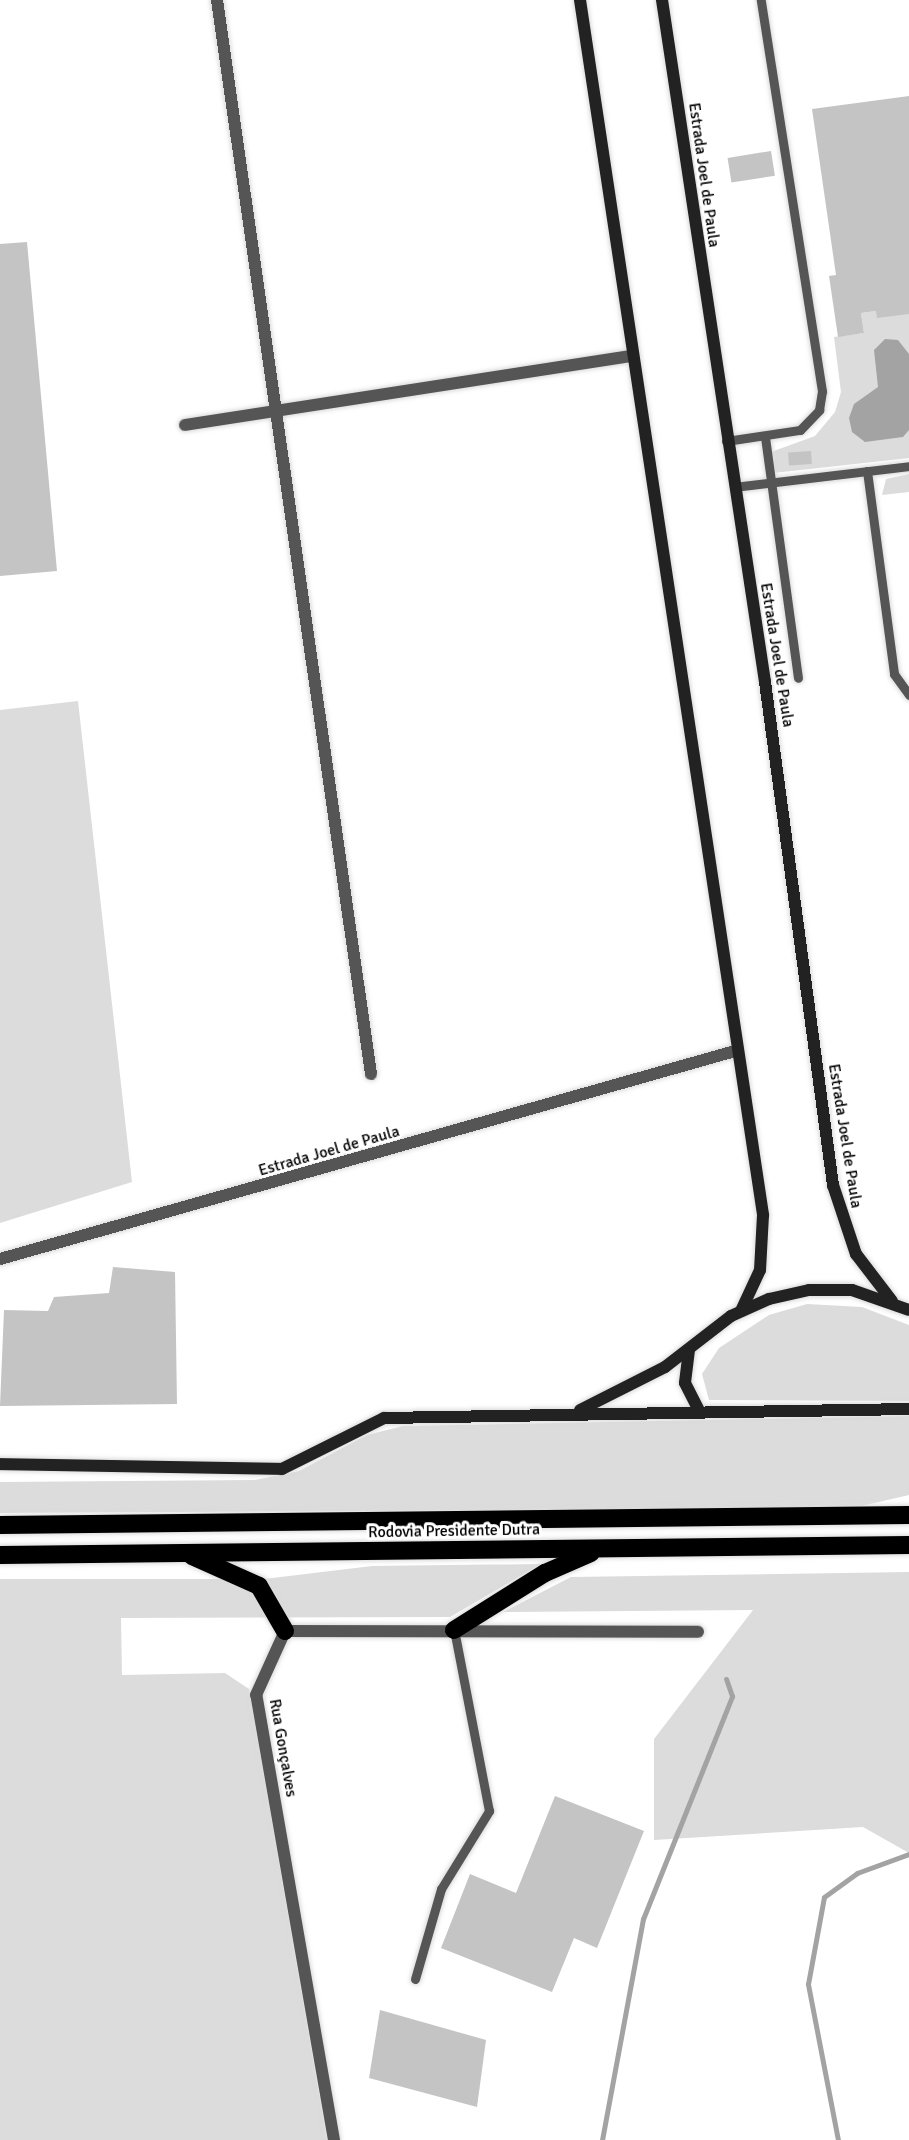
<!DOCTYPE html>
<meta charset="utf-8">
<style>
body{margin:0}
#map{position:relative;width:909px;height:2140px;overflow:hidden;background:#fff;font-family:Signika,sans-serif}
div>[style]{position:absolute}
.green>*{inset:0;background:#dcdcdc}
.water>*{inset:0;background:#a3a3a3}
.stream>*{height:5px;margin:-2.5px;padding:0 2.5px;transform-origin:2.5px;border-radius:2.5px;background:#a3a3a3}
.building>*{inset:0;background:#c4c4c4;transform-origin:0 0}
.roads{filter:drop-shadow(0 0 2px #dbdbdb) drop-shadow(0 0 2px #dbdbdb)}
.lane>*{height:9px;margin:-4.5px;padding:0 4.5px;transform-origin:4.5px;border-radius:4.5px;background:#555}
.street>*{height:12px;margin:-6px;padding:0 6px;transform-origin:6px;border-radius:6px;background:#555}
.secondary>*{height:12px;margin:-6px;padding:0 6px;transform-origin:6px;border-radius:6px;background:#222}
.highway>*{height:18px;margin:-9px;padding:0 9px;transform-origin:9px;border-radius:9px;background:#000}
span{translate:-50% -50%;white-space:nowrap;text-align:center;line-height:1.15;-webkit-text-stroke:6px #fff;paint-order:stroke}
.street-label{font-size:16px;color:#000}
</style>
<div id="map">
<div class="green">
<div style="clip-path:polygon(876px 311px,909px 314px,909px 458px,773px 473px,771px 452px,815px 436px,835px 412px,841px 392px,834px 337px,864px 333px,861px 313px)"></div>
<div style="clip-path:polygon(909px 474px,909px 492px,882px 495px,886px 479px)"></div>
<div style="clip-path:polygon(78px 701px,132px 1182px,0 1223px,0 710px)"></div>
<div style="clip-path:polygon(807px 1304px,862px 1307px,909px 1325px,909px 1401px,709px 1400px,702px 1374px,719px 1348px,769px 1315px)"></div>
<div style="clip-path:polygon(909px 1416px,909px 1495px,853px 1508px,0 1513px,0 1482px,255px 1480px,299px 1471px,367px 1435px,403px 1426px)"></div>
<div style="clip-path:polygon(541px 1564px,450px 1617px,121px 1618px,122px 1675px,225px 1673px,249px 1689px,327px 2140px,0 2140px,0 1579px,264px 1579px,372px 1566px)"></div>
<div style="clip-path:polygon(909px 1572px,909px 1853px,863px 1827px,654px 1840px,654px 1739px,753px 1610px,503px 1612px,571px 1577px)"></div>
</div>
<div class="water">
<div style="clip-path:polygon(885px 339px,898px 340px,909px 354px,909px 430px,903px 437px,865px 442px,852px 432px,849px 418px,854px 404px,878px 387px,874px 350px)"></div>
</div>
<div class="stream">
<div style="left:602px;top:2140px;width:225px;rotate:-79.5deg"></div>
<div style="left:643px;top:1919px;width:240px;rotate:-68.2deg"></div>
<div style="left:732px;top:1696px;width:18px;rotate:-109deg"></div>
<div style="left:838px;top:2140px;width:159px;rotate:-100.9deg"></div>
<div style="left:808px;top:1984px;width:88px;rotate:-79.6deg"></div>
<div style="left:824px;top:1897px;width:41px;rotate:-36deg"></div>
<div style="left:857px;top:1873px;width:55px;rotate:-20.1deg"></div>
</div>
<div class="building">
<div style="clip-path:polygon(909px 96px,909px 314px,877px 318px,876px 311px,861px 313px,864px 333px,838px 337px,829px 276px,836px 275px,812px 109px)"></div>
<div style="left:771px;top:151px;width:25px;height:44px;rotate:81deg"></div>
<div style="clip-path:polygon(27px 242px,57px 571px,0 576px,0 244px)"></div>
<div style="left:811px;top:451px;width:13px;height:23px;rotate:86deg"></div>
<div style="clip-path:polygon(113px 1267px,175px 1272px,177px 1404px,0 1406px,4px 1310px,48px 1311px,54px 1297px,109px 1293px)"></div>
<div style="clip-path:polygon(555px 1796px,644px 1831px,597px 1948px,574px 1938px,552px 1992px,441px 1948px,470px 1874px,516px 1893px)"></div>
<div style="clip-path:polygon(380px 2010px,486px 2040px,477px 2107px,369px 2078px)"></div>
</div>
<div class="roads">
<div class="lane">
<div style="left:765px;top:437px;width:243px;rotate:82.2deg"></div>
<div style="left:726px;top:441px;width:75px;rotate:-8.5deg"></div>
<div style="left:800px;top:430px;width:28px;rotate:-46deg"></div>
<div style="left:819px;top:410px;width:19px;rotate:-81deg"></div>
<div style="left:822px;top:391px;width:396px;rotate:-98.9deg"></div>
<div style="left:867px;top:471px;width:205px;rotate:82.4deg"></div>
<div style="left:894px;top:674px;width:26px;rotate:54deg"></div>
<div style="left:734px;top:487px;width:176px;rotate:-6.8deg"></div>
<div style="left:415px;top:1979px;width:94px;rotate:-73.9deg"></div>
<div style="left:441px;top:1889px;width:92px;rotate:-58.4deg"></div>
<div style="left:489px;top:1811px;width:184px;rotate:-100.9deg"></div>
</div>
<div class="street">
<div style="left:217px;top:0;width:1085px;rotate:81.84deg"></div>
<div style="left:185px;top:425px;width:450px;rotate:-8.8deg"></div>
<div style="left:0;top:1259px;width:764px;rotate:-15.8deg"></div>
<div style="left:334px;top:2140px;width:452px;rotate:-99.9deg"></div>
<div style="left:256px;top:1695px;width:70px;rotate:-65.6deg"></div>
<div style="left:285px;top:1631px;width:413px;rotate:0.1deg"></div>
</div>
<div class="secondary">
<div style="left:580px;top:0;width:1229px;rotate:81.43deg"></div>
<div style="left:763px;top:1215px;width:55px;rotate:93.1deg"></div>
<div style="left:760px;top:1270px;width:45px;rotate:114.9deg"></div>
<div style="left:662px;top:0;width:690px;rotate:81.41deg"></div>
<div style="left:765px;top:682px;width:508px;rotate:82.3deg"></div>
<div style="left:833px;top:1185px;width:73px;rotate:71.6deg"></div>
<div style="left:856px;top:1254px;width:59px;rotate:52.5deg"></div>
<div style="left:689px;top:1350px;width:33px;rotate:97deg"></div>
<div style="left:685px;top:1383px;width:30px;rotate:63deg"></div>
<div style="left:580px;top:1410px;width:95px;rotate:-26.8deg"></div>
<div style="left:665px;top:1367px;width:83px;rotate:-37.7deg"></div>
<div style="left:731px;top:1316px;width:42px;rotate:-24.1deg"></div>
<div style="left:769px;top:1299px;width:41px;rotate:-12.7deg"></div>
<div style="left:809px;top:1290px;width:43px"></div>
<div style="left:852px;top:1290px;width:60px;rotate:19.3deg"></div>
<div style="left:0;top:1464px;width:282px;rotate:1deg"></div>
<div style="left:282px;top:1469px;width:114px;rotate:-26.6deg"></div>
<div style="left:384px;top:1418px;width:525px;rotate:-0.98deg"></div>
</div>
<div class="highway">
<div style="left:0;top:1525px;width:909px;rotate:-0.63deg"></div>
<div style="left:0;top:1555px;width:909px;rotate:-0.63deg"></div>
<div style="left:192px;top:1556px;width:73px;rotate:24.1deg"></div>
<div style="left:259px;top:1586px;width:52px;rotate:60deg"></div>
<div style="left:454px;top:1630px;width:107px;rotate:-32.1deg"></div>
<div style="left:545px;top:1573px;width:50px;rotate:-23.5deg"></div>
</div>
</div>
<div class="street-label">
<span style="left:704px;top:175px;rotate:82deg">Estrada Joel de Paula</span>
<span style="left:777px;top:655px;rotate:81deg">Estrada Joel de Paula</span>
<span style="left:845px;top:1136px;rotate:81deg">Estrada Joel de Paula</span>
<span style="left:329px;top:1151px;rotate:-16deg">Estrada Joel de Paula</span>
<span style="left:454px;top:1531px;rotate:-1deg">Rodovia Presidente Dutra</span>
<span style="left:283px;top:1748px;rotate:80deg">Rua Gonçalves</span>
</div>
</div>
